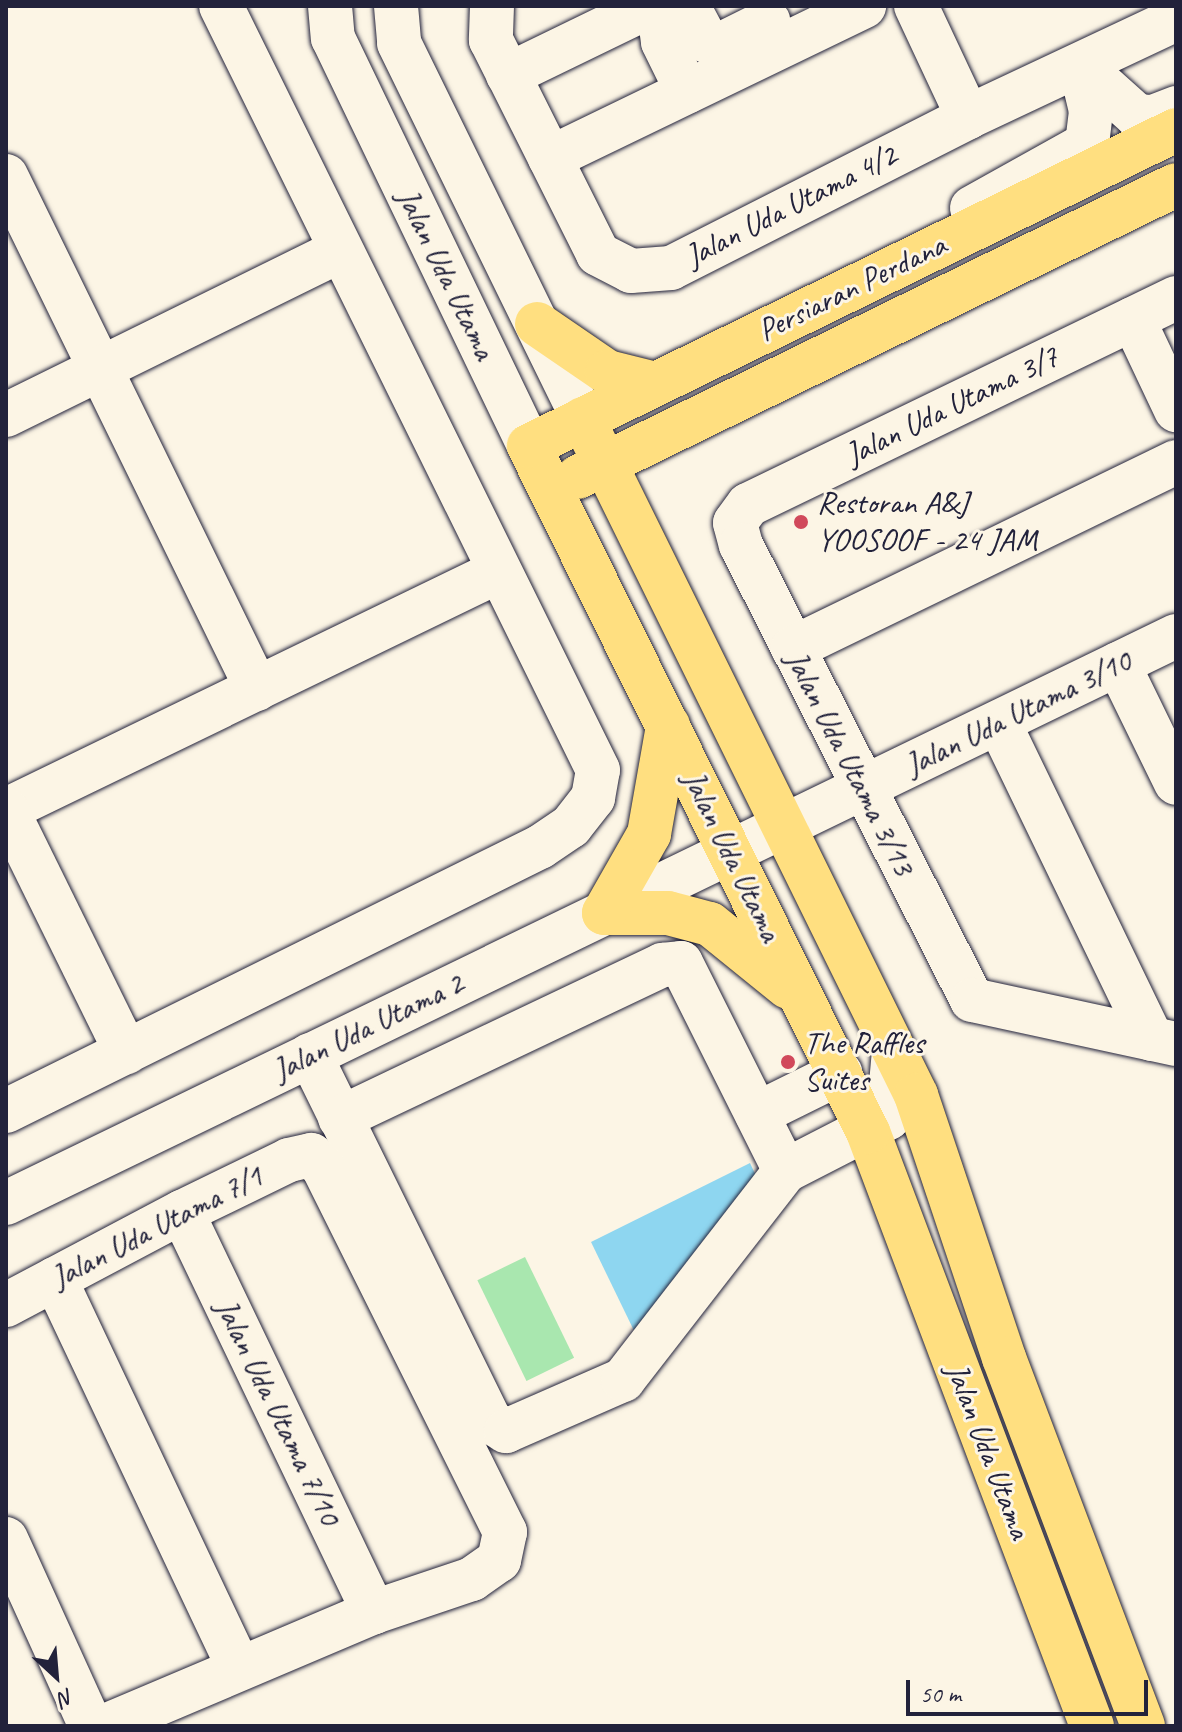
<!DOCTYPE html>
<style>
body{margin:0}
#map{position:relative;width:1182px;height:1732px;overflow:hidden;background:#fcf5e5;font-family:Caveat,sans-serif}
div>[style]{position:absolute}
.green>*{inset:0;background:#a9e7af;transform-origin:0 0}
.water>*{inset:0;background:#8ed6f0}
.roads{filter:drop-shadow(0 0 2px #22223b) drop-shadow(0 0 2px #22223b)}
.minor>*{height:44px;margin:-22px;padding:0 22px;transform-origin:22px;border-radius:22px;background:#fcf5e5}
.major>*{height:44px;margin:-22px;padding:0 22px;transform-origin:22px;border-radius:22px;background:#ffdf80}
.dots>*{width:22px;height:22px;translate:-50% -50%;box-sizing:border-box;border:4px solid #fcf5e5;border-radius:50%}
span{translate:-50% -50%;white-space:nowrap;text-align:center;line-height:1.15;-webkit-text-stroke:6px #fcf5e5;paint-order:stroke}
.street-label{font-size:32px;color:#22223b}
.poi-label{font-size:32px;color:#22223b}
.left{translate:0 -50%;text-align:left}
.frame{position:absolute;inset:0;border:8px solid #22223b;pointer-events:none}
.north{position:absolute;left:16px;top:1636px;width:80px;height:80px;-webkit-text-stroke:6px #fcf5e5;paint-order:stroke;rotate:154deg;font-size:22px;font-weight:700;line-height:32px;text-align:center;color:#22223b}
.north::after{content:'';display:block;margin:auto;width:28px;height:36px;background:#22223b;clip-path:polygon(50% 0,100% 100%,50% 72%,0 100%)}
.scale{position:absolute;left:906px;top:1680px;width:242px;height:36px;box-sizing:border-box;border:4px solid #22223b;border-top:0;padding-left:10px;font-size:24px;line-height:28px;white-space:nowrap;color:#22223b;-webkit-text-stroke:6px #fcf5e5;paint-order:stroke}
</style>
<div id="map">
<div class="green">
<div style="left:525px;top:1257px;width:112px;height:53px;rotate:64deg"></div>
</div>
<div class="water">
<div style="clip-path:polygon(750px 1163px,763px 1191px,639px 1341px,591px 1242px)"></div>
</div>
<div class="roads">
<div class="minor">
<div style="left:330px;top:6px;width:32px;rotate:85deg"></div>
<div style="left:333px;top:38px;width:453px;rotate:64.3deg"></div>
<div style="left:396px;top:6px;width:37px;rotate:85deg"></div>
<div style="left:399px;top:43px;width:419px;rotate:63.9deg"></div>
<div style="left:492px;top:6px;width:34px;rotate:92deg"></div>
<div style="left:491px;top:40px;width:239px;rotate:63.4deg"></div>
<div style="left:598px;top:254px;width:37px;rotate:27deg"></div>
<div style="left:631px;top:271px;width:40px;rotate:-4.3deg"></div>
<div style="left:671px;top:268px;width:333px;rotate:-26.9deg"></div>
<div style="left:968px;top:117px;width:230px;rotate:-25.2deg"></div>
<div style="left:658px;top:6px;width:36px;rotate:82deg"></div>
<div style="left:663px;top:42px;width:55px;rotate:63.9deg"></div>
<div style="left:688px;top:6px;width:40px;rotate:62deg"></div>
<div style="left:707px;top:41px;width:14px;rotate:17deg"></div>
<div style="left:720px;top:45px;width:54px;rotate:-26.6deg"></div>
<div style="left:916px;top:6px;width:123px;rotate:64.9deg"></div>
<div style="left:1080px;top:65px;width:76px;rotate:41.8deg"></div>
<div style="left:1137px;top:116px;width:16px;rotate:4deg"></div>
<div style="left:1153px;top:117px;width:25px;rotate:-21deg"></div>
<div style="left:508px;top:75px;width:158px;rotate:-25.9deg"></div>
<div style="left:550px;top:158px;width:349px;rotate:-25.8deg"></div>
<div style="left:6px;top:176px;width:571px;rotate:63.93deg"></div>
<div style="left:972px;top:208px;width:132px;rotate:-29.1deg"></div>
<div style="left:1087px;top:144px;width:33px;rotate:-83deg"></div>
<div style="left:1091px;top:111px;width:47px;rotate:-103.4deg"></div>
<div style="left:1176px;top:298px;width:475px;rotate:154.2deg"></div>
<div style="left:748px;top:505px;width:22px;rotate:126deg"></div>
<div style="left:735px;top:523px;width:23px;rotate:75deg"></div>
<div style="left:741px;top:545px;width:510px;rotate:63.08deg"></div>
<div style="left:972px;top:1000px;width:209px;rotate:12.2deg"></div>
<div style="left:1133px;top:319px;width:101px;rotate:64.7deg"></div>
<div style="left:6px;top:415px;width:373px;rotate:-26.2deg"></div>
<div style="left:793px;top:648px;width:426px;rotate:-25.9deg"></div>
<div style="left:1118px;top:664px;width:132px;rotate:64deg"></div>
<div style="left:999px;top:723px;width:351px;rotate:64.2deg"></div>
<div style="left:6px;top:810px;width:548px;rotate:-25.86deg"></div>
<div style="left:7px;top:810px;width:270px;rotate:63.8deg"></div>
<div style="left:310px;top:1055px;width:408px;rotate:63.8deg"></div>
<div style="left:490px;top:1421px;width:19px;rotate:32deg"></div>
<div style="left:506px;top:1431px;width:128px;rotate:-23.6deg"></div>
<div style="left:623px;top:1380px;width:264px;rotate:-52.2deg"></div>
<div style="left:785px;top:1171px;width:116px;rotate:-27.2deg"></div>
<div style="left:888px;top:1118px;width:67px;rotate:-84.9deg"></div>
<div style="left:6px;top:1111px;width:596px;rotate:-26.31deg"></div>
<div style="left:540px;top:847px;width:37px;rotate:-34deg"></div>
<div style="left:571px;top:826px;width:36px;rotate:-52deg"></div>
<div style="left:593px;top:798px;width:28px;rotate:-80deg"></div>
<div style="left:598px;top:770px;width:852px;rotate:-116.26deg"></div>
<div style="left:757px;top:1114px;width:93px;rotate:-26.3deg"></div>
<div style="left:340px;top:1118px;width:357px;rotate:-25.4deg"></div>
<div style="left:662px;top:965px;width:19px;rotate:-6deg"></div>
<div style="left:681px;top:963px;width:233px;rotate:63.4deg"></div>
<div style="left:6px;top:1203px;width:1300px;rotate:-25.86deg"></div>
<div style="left:182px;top:1212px;width:444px;rotate:64.4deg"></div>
<div style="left:55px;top:1279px;width:431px;rotate:64.7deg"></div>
<div style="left:6px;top:1305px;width:199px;rotate:-27.9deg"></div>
<div style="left:182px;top:1212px;width:119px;rotate:-25.9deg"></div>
<div style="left:289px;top:1160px;width:23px;rotate:-13deg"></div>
<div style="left:311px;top:1155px;width:17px;rotate:45deg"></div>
<div style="left:323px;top:1167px;width:408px;rotate:63.5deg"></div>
<div style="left:505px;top:1532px;width:29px;rotate:102deg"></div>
<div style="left:499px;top:1560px;width:33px;rotate:145deg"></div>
<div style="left:472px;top:1579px;width:103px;rotate:161.4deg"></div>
<div style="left:374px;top:1612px;width:292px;rotate:157deg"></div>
<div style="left:6px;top:1539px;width:205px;rotate:65.6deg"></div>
</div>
<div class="major">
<div style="left:537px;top:324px;width:85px;rotate:34.4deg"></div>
<div style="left:607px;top:372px;width:49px;rotate:14deg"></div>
<div style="left:583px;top:419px;width:754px;rotate:63.77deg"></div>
<div style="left:916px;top:1095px;width:277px;rotate:71.5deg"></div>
<div style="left:1004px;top:1358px;width:393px;rotate:69.3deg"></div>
<div style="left:578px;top:477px;width:665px;rotate:-26.03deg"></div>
<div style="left:604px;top:913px;width:64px"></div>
<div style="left:668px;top:913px;width:43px;rotate:14.7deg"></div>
<div style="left:710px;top:924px;width:100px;rotate:38.9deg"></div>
<div style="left:604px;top:913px;width:91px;rotate:-60.3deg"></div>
<div style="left:649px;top:834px;width:110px;rotate:-80deg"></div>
<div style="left:1092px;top:1726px;width:635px;rotate:-110.66deg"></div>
<div style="left:868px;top:1132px;width:765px;rotate:-116.3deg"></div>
<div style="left:529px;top:446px;width:720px;rotate:-26.03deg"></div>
</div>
</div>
<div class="dots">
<div style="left:801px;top:522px;background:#d1495b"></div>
<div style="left:788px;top:1062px;background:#d1495b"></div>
</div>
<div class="street-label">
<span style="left:791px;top:206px;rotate:-27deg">Jalan Uda Utama 4/2</span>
<span style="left:446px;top:274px;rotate:64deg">Jalan Uda Utama</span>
<span style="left:852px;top:288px;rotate:-26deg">Persiaran Perdana</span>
<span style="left:952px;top:406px;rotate:-26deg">Jalan Uda Utama 3/7</span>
<span style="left:1018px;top:713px;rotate:-26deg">Jalan Uda Utama 3/10</span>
<span style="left:850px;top:763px;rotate:63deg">Jalan Uda Utama 3/13</span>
<span style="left:732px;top:856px;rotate:64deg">Jalan Uda Utama</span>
<span style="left:368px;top:1027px;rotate:-26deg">Jalan Uda Utama 2</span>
<span style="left:157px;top:1227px;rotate:-27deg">Jalan Uda Utama 7/1</span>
<span style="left:278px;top:1412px;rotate:64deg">Jalan Uda Utama 7/10</span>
<span style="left:988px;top:1451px;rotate:69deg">Jalan Uda Utama</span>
</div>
<div class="poi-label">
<span class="left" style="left:817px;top:522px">Restoran A&amp;J<br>YOOSOOF - 24 JAM</span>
<span class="left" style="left:804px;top:1062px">The Raffles<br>Suites</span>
</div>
<div class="frame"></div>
<div class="north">N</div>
<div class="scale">50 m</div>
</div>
